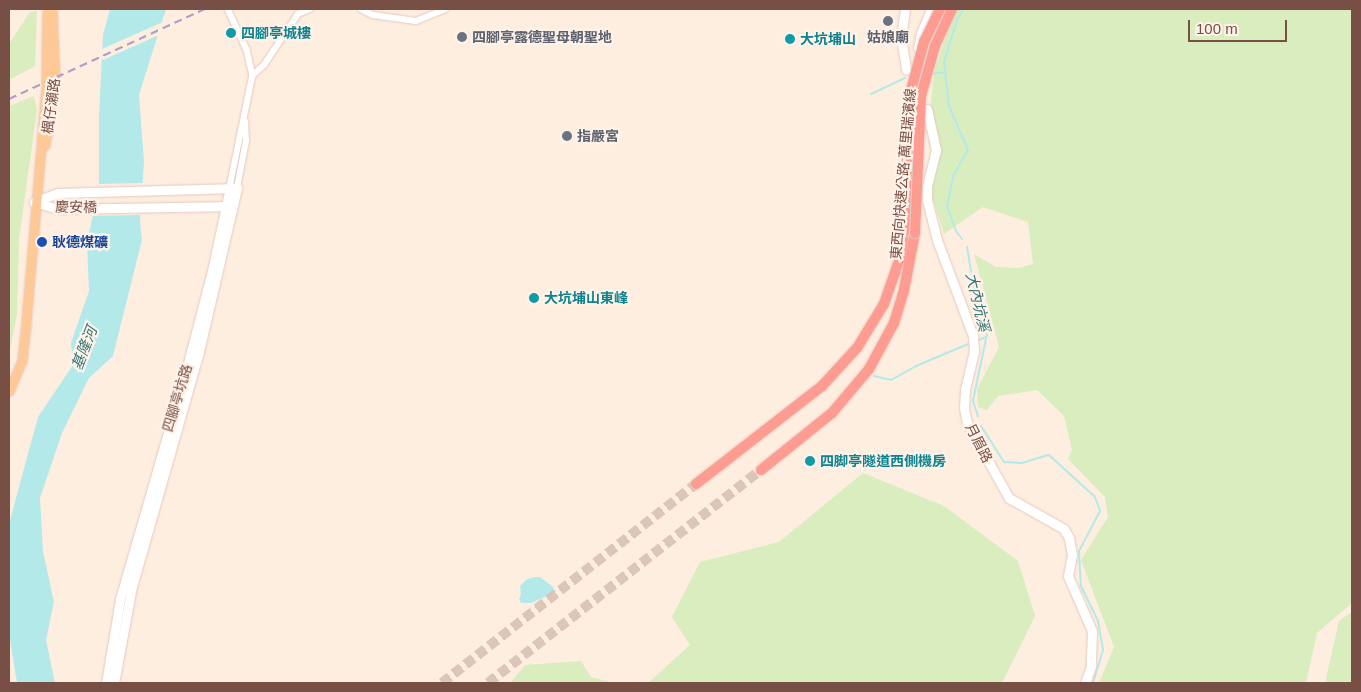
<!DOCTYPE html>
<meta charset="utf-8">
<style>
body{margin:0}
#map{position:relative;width:1361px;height:692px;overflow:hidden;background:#feeee0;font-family:Helvetica,"Noto Sans TC",sans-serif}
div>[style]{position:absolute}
.green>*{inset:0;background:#d9edbe}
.water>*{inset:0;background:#b3eae9}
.pier>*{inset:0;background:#feeee0}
.stream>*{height:2px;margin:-1px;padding:0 1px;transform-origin:1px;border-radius:1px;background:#b3eae9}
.highway-tunnel>*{height:10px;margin-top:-5px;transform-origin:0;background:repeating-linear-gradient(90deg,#dcc6b9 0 10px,transparent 0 15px)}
.roads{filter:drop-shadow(0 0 1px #e5cabe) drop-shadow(0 0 1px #e5cabe)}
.street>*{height:5.5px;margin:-2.75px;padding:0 2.75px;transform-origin:2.75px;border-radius:2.75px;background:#fff}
.secondary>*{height:9px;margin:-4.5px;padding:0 4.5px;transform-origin:4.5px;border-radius:4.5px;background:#fff}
.primary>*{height:9px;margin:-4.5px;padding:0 4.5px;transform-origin:4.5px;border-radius:4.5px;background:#ffc897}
.highway>*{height:10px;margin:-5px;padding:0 5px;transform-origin:5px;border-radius:5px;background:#ff9c91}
.rail>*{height:2px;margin-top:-1px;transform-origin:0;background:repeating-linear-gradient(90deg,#ae9ec8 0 8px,transparent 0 13px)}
.bridges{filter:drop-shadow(0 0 1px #dcd1cf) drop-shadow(0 0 1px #dcd1cf)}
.highway-bridge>*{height:10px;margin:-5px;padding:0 5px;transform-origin:5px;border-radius:5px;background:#ff9c91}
.dots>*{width:14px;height:14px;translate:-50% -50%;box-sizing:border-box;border:2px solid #fff3e9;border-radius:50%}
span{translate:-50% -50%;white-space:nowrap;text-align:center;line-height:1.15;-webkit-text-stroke:4.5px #fff3e9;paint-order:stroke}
.culture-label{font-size:14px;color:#0d838f;font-weight:700}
.left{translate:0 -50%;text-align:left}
.worship-label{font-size:14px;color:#5b616d;font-weight:700}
.street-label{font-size:14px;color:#784f45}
.transit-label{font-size:14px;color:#164399;font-weight:700}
.water-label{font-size:15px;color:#357778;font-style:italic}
.frame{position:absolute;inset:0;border:10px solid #784f45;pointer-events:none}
.scale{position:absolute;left:1188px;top:20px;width:99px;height:22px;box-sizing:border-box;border:2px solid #784f45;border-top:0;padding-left:6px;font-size:15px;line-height:18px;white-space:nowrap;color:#784f45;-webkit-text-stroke:4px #fff3e9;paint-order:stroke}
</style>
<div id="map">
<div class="green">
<div style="clip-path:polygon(956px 9px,1352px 9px,1352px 603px,1317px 633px,1306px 683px,1099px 683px,1114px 647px,1081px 560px,1108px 517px,1105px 497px,1068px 459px,1072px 450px,1064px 416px,1037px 390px,998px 396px,987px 410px,978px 407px,977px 389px,999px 347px,974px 254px,996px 267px,1019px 268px,1033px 264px,1028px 222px,983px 207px,944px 234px,929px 187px,940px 151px,930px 110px,935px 67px)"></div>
<div style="clip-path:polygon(37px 11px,35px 66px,9px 80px,9px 44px,30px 12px)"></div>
<div style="clip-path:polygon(34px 96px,37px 110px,19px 239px,17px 314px,9px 355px,9px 106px)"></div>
<div style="clip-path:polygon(863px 473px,944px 506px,1018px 561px,1035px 616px,1002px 683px,648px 683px,690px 645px,672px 617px,700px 562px,779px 542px)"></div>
<div style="clip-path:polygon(1352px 612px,1352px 683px,1325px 683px,1339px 621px)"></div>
<div style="clip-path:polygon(581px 661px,591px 677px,615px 683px,510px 683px,525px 665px)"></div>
</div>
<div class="water">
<div style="clip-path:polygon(110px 9px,166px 9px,139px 95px,144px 162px,140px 221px,142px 240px,113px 356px,89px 378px,62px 433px,40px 498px,43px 551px,54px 602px,46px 640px,55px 683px,17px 683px,9px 634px,9px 524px,38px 417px,73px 365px,71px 343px,89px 291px,87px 243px,99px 186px,99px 117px,103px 35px)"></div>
<div style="clip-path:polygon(535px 577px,540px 577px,552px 586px,556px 592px,531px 603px,521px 603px,519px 599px,521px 595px,520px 586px,527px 579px)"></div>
</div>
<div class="pier">
<div style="clip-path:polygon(165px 21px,161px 34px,103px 60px,100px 50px)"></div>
<div style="clip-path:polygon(145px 183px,143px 215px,90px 216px,97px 184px)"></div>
</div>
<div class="stream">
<div style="left:932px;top:74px;width:12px;rotate:-9deg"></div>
<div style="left:871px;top:94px;width:38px;rotate:-25deg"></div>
<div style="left:962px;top:239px;width:10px;rotate:-127deg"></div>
<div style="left:956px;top:231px;width:27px;rotate:-110deg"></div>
<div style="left:947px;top:206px;width:33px;rotate:-78deg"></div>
<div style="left:954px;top:174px;width:28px;rotate:-60deg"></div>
<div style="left:968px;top:150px;width:48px;rotate:-113.4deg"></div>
<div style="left:949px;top:106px;width:44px;rotate:-96.5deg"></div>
<div style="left:944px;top:62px;width:44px;rotate:-72.8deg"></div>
<div style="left:957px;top:20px;width:13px;rotate:-58deg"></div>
<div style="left:967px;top:247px;width:67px;rotate:80.5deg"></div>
<div style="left:978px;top:313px;width:23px;rotate:67deg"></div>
<div style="left:987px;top:334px;width:68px;rotate:101.8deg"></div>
<div style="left:973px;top:401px;width:16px;rotate:72deg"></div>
<div style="left:979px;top:340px;width:8px;rotate:-23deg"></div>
<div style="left:874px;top:376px;width:17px;rotate:13deg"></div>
<div style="left:891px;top:380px;width:29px;rotate:-29deg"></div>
<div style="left:916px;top:366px;width:56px;rotate:-22.9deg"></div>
<div style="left:981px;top:426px;width:43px;rotate:57.4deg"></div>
<div style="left:1004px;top:462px;width:18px;rotate:3deg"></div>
<div style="left:1022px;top:463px;width:28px;rotate:-17deg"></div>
<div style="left:1049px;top:455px;width:62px;rotate:42.4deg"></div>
<div style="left:1095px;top:497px;width:15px;rotate:70deg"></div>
<div style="left:1100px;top:511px;width:45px;rotate:117.7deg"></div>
<div style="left:1079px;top:551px;width:35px;rotate:87deg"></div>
<div style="left:1081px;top:586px;width:39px;rotate:64deg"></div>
<div style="left:1098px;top:621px;width:29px;rotate:80deg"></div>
<div style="left:1103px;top:650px;width:34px;rotate:107deg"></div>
</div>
<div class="highway-tunnel">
<div style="left:442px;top:683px;width:323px;rotate:-38.1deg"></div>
<div style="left:488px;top:683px;width:346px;rotate:-38deg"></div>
</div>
<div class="roads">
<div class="street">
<div style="left:228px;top:9px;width:45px;rotate:65.1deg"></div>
<div style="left:247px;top:50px;width:26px;rotate:77deg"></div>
<div style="left:253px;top:75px;width:114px;rotate:101.6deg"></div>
<div style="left:361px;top:9px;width:13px;rotate:27deg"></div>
<div style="left:373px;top:15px;width:43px;rotate:7.9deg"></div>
<div style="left:416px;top:21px;width:31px;rotate:-22deg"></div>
<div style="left:917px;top:49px;width:15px;rotate:-79deg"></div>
<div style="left:920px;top:34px;width:27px;rotate:-68deg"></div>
<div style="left:253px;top:75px;width:15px;rotate:-42deg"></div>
<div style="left:264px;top:65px;width:61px;rotate:-56.3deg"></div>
<div style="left:298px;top:14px;width:13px;rotate:-23deg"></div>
<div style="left:237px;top:188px;width:48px;rotate:-79.2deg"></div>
<div style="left:246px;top:141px;width:19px;rotate:-93deg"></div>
</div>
<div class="secondary">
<div style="left:905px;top:9px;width:28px;rotate:98deg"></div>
<div style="left:901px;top:37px;width:33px;rotate:81deg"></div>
<div style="left:927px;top:109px;width:42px;rotate:77.6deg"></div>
<div style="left:936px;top:150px;width:37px;rotate:104deg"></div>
<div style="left:927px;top:186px;width:14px;rotate:90deg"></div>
<div style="left:927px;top:200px;width:41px;rotate:76deg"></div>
<div style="left:937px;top:240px;width:103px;rotate:69.4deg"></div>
<div style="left:973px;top:336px;width:15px;rotate:86deg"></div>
<div style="left:974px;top:351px;width:40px;rotate:103deg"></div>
<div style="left:965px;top:390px;width:18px;rotate:93deg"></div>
<div style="left:964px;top:408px;width:15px;rotate:79deg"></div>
<div style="left:967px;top:423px;width:86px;rotate:60.8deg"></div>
<div style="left:1009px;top:498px;width:63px;rotate:29.4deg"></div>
<div style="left:1064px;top:529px;width:10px;rotate:61deg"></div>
<div style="left:1069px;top:538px;width:17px;rotate:80deg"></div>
<div style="left:1072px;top:555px;width:21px;rotate:101deg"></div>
<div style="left:1068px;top:576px;width:60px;rotate:66.4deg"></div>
<div style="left:1092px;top:631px;width:35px;rotate:92deg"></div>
<div style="left:1091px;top:666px;width:18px;rotate:109deg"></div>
<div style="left:34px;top:202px;width:26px;rotate:-21deg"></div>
<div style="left:58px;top:193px;width:179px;rotate:-1.6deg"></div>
<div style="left:237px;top:188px;width:171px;rotate:103.1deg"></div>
<div style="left:198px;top:355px;width:240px;rotate:105.9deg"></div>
<div style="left:132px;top:586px;width:99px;rotate:100.5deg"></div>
<div style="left:34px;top:202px;width:25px;rotate:16deg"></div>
<div style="left:58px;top:209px;width:173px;rotate:-1deg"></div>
<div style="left:106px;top:683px;width:85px;rotate:-80.5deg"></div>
<div style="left:120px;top:599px;width:241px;rotate:-73.9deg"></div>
<div style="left:187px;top:367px;width:99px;rotate:-75.4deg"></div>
<div style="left:212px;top:271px;width:86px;rotate:-77.9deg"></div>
</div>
<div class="primary">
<div style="left:45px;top:145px;width:66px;rotate:-81.3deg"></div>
<div style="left:55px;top:80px;width:71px;rotate:-92.4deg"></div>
<div style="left:9px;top:391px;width:33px;rotate:-67deg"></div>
<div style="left:22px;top:361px;width:27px;rotate:-84deg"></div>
<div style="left:25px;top:334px;width:248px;rotate:-85.1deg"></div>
<div style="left:46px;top:87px;width:78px;rotate:-89.3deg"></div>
</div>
<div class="highway">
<div style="left:761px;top:470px;width:91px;rotate:-38.8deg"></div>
<div style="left:832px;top:413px;width:57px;rotate:-49.9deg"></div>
<div style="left:869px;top:369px;width:52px;rotate:-61.5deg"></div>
<div style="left:894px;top:323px;width:34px;rotate:-73deg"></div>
<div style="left:904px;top:290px;width:58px;rotate:-79.1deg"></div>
<div style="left:696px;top:484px;width:160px;rotate:-37.9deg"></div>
<div style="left:822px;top:386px;width:52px;rotate:-47.4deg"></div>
<div style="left:857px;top:348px;width:52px;rotate:-58.5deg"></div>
<div style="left:884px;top:304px;width:49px;rotate:-70.8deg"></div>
<div style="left:900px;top:258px;width:26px;rotate:-81deg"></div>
</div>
</div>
<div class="rail">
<div style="left:9px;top:99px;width:216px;rotate:-24.7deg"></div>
</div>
<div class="bridges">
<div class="highway-bridge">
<div style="left:904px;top:232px;width:138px;rotate:-87.5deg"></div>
<div style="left:910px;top:94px;width:54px;rotate:-74.9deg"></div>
<div style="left:924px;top:42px;width:37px;rotate:-64deg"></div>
<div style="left:915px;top:233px;width:137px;rotate:-87.5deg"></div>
<div style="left:921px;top:96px;width:52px;rotate:-74.4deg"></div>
<div style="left:935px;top:46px;width:41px;rotate:-65.3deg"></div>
</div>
</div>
<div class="dots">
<div style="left:888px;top:21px;background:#6b7280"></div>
<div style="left:231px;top:33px;background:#0f9aa8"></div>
<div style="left:462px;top:37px;background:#6b7280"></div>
<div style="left:790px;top:39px;background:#0f9aa8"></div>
<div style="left:567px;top:136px;background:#6b7280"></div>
<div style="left:42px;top:242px;background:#1a4fb4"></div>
<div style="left:534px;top:298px;background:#0f9aa8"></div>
<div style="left:810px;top:461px;background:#0f9aa8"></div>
</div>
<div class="culture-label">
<span class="left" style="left:241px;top:33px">四腳亭城樓</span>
<span class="left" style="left:800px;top:39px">大坑埔山</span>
<span class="left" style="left:544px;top:298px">大坑埔山東峰</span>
<span class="left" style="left:820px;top:461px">四脚亭隧道西側機房</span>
</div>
<div class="worship-label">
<span class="left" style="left:472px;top:37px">四腳亭露德聖母朝聖地</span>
<span style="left:888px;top:37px">姑娘廟</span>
<span class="left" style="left:577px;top:136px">指嚴宮</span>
</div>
<div class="street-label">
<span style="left:51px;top:106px;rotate:-82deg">楓仔瀨路</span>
<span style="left:903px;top:174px;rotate:-85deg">東西向快速公路 萬里瑞濱線</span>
<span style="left:76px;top:207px;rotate:1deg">慶安橋</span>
<span style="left:177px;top:398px;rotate:-73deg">四腳亭坑路</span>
<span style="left:979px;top:443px;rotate:63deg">月眉路</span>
</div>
<div class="transit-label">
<span class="left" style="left:52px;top:242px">耿德煤礦</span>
</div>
<div class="water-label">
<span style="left:978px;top:302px;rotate:77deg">大內坑溪</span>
<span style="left:84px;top:348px;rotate:-69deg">基隆河</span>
</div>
<div class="frame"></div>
<div class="scale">100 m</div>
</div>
